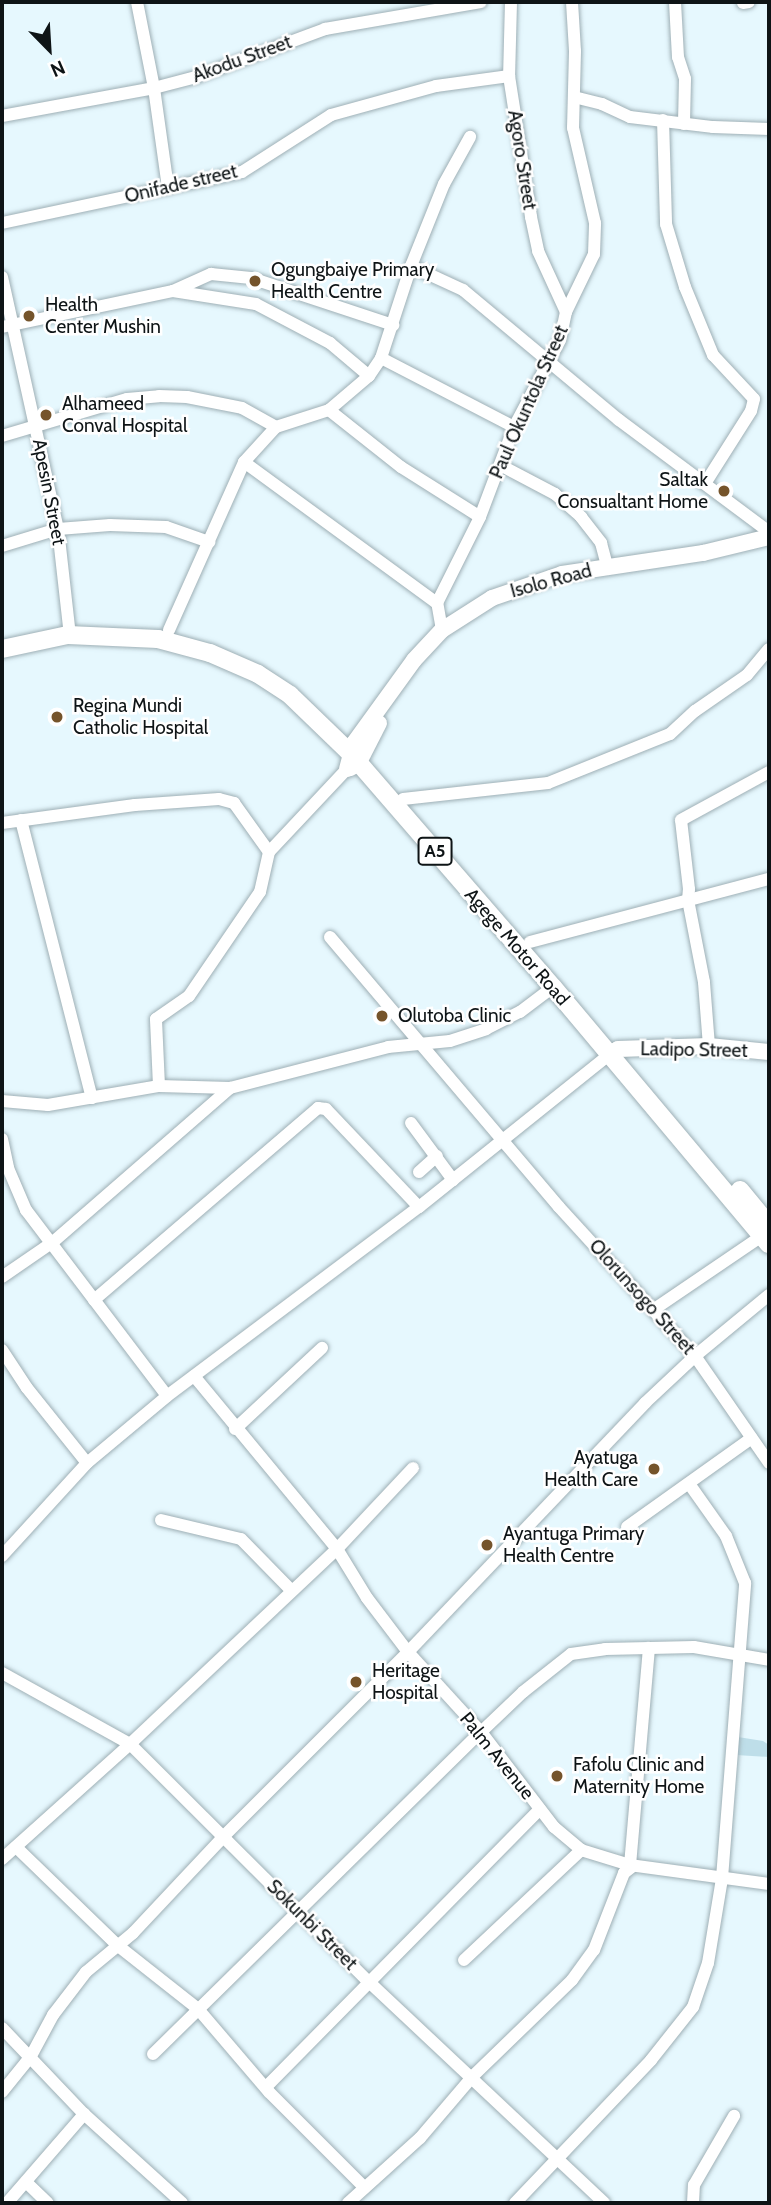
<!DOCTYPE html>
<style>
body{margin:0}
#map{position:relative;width:771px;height:2205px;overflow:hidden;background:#e6f8fe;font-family:Cabin,sans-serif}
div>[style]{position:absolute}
.green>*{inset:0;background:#bedee9}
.roads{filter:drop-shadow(0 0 2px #9eafb5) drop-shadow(0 0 2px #9eafb5)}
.minor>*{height:12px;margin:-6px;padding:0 6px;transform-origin:6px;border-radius:6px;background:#fff}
.major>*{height:16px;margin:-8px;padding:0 8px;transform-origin:8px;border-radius:8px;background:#fff}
.highway>*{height:18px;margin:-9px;padding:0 9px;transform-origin:9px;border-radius:9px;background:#fff}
.dots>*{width:19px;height:19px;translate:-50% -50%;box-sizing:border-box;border:4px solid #fff;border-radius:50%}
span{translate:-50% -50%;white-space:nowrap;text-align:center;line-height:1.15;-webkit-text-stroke:5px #fff;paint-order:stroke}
.shield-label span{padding:2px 5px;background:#fff;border:2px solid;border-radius:5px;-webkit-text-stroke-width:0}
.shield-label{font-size:18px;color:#0e1416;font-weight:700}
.street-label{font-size:19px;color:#0e1416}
.poi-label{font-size:19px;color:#0e1416}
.left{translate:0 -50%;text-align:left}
.right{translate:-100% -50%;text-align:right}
.frame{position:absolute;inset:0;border:4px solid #0e1416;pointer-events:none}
.north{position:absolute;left:14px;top:14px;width:70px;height:70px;-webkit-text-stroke:5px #fff;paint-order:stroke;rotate:156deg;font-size:19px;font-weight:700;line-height:28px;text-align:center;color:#0e1416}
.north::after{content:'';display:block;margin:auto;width:24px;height:32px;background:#0e1416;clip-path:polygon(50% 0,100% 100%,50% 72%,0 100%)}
</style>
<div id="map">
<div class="green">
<div style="clip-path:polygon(738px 1737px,763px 1741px,769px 1745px,769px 1757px,736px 1755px)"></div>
</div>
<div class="roads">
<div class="minor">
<div style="left:137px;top:2px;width:88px;rotate:78.8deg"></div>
<div style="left:154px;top:88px;width:101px;rotate:82deg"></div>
<div style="left:511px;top:2px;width:74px;rotate:91.5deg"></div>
<div style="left:509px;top:76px;width:143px;rotate:81.1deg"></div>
<div style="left:531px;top:217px;width:35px;rotate:78deg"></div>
<div style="left:538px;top:251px;width:67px;rotate:65.3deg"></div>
<div style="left:675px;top:2px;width:55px;rotate:86.9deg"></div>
<div style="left:678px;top:57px;width:23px;rotate:72deg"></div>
<div style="left:685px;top:79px;width:45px;rotate:91.3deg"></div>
<div style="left:743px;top:3px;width:6px;rotate:-9deg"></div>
<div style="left:574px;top:97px;width:29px;rotate:14deg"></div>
<div style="left:602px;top:104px;width:31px;rotate:25deg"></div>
<div style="left:630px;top:117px;width:84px;rotate:6.9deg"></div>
<div style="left:713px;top:127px;width:56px;rotate:2deg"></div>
<div style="left:2px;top:116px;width:155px;rotate:-10.4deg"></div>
<div style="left:154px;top:88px;width:43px;rotate:-14.7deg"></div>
<div style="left:196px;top:77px;width:138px;rotate:-20.4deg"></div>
<div style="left:325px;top:29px;width:158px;rotate:-9.8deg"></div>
<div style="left:663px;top:120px;width:104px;rotate:88.3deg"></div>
<div style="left:666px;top:224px;width:66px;rotate:73.2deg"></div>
<div style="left:685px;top:287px;width:74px;rotate:67.6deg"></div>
<div style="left:713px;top:355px;width:60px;rotate:47deg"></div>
<div style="left:754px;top:399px;width:12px;rotate:104deg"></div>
<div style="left:751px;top:411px;width:84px;rotate:122.4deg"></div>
<div style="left:2px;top:223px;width:245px;rotate:-12deg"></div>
<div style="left:242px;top:172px;width:106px;rotate:-32.6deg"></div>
<div style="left:331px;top:115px;width:109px;rotate:-15.4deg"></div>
<div style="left:436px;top:86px;width:74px;rotate:-7.8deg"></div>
<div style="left:411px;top:266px;width:57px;rotate:24.8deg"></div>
<div style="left:463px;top:290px;width:203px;rotate:39.8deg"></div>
<div style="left:619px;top:420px;width:187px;rotate:36.7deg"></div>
<div style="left:2px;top:277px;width:258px;rotate:77.5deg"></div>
<div style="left:58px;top:529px;width:99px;rotate:83.6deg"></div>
<div style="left:173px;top:291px;width:84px;rotate:8.9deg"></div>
<div style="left:256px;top:304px;width:84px;rotate:27.8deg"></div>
<div style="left:330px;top:343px;width:51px;rotate:40.2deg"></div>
<div style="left:2px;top:327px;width:175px;rotate:-11.9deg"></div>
<div style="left:173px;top:291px;width:42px;rotate:-24.1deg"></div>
<div style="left:211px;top:274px;width:40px;rotate:5.7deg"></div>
<div style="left:251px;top:278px;width:150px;rotate:18.3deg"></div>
<div style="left:381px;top:358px;width:150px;rotate:27.4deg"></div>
<div style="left:329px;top:410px;width:92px;rotate:38.4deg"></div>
<div style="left:401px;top:467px;width:93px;rotate:32.3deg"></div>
<div style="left:2px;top:436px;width:130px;rotate:-16.5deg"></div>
<div style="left:127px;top:399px;width:32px;rotate:-5deg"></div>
<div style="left:159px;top:396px;width:28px;rotate:2deg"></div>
<div style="left:187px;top:397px;width:56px;rotate:11.3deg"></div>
<div style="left:242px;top:408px;width:39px;rotate:29deg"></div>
<div style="left:244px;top:462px;width:239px;rotate:36.2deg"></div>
<div style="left:500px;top:465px;width:62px;rotate:27.8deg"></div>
<div style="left:555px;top:494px;width:35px;rotate:41deg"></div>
<div style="left:581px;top:517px;width:33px;rotate:52deg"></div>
<div style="left:601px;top:543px;width:24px;rotate:75deg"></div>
<div style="left:2px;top:546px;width:59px;rotate:-16.9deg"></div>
<div style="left:58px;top:529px;width:52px;rotate:-4.4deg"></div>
<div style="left:110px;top:525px;width:56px;rotate:2deg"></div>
<div style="left:166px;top:527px;width:46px;rotate:19.2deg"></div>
<div style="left:169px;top:630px;width:184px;rotate:-65.9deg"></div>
<div style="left:244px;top:462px;width:47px;rotate:-47.6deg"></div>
<div style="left:276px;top:427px;width:56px;rotate:-17.8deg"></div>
<div style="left:329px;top:410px;width:52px;rotate:-40.4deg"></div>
<div style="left:369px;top:376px;width:22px;rotate:-56deg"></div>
<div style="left:381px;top:358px;width:97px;rotate:-71.9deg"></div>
<div style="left:411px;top:266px;width:88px;rotate:-68.1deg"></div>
<div style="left:444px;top:184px;width:54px;rotate:-61deg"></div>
<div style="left:442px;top:630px;width:27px;rotate:-100deg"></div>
<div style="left:437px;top:603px;width:96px;rotate:-63.4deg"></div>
<div style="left:480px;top:517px;width:96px;rotate:-69.3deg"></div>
<div style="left:514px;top:427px;width:98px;rotate:-62.1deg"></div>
<div style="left:560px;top:340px;width:29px;rotate:-78deg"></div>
<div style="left:566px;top:312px;width:64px;rotate:-64.2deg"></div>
<div style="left:594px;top:254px;width:31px;rotate:-88deg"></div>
<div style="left:595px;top:223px;width:98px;rotate:-103deg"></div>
<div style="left:573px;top:128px;width:77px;rotate:-88.5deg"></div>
<div style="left:575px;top:51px;width:49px;rotate:-93.5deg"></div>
<div style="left:403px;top:799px;width:146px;rotate:-6.3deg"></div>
<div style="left:548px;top:783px;width:131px;rotate:-21.9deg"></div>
<div style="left:670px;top:734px;width:34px;rotate:-43deg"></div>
<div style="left:695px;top:711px;width:63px;rotate:-34.7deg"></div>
<div style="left:747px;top:675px;width:34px;rotate:-50deg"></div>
<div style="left:21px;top:820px;width:287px;rotate:75.7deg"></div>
<div style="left:2px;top:823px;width:134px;rotate:-7.7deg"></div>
<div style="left:135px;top:805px;width:84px;rotate:-4.1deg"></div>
<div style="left:219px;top:799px;width:16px;rotate:15deg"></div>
<div style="left:234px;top:803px;width:60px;rotate:54.5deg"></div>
<div style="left:330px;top:937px;width:354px;rotate:49.7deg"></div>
<div style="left:559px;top:1207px;width:202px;rotate:47.6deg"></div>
<div style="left:695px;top:1356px;width:130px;rotate:55.3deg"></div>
<div style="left:530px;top:942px;width:247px;rotate:-14.8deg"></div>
<div style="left:709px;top:1046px;width:64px;rotate:-94.5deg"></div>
<div style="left:704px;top:982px;width:84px;rotate:-101deg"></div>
<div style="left:688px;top:900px;width:11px;rotate:-85deg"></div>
<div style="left:689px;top:889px;width:69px;rotate:-96.6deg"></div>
<div style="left:681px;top:820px;width:100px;rotate:-28.6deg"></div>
<div style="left:159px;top:1086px;width:67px;rotate:-92.6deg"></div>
<div style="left:156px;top:1019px;width:40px;rotate:-34.9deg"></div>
<div style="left:189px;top:996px;width:126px;rotate:-55.7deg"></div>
<div style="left:260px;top:892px;width:41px;rotate:-77.3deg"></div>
<div style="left:269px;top:852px;width:114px;rotate:-46.8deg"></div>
<div style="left:2px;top:1101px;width:46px;rotate:5deg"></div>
<div style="left:48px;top:1105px;width:113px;rotate:-9.7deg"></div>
<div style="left:159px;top:1086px;width:71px;rotate:1.6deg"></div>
<div style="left:230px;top:1088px;width:163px;rotate:-14.5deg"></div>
<div style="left:388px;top:1047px;width:62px;rotate:-5.5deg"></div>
<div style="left:450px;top:1041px;width:38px;rotate:-18deg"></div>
<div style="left:486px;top:1029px;width:38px;rotate:-27deg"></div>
<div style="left:520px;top:1012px;width:41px;rotate:-37.1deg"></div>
<div style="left:411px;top:1123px;width:71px;rotate:53.6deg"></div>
<div style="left:2px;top:1139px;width:30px;rotate:78deg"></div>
<div style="left:8px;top:1168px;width:46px;rotate:66.8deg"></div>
<div style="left:26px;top:1210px;width:233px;rotate:52.8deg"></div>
<div style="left:419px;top:1172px;width:24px;rotate:-42deg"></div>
<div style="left:2px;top:1277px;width:62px;rotate:-34.5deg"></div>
<div style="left:53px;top:1242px;width:235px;rotate:-41deg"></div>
<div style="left:94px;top:1300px;width:295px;rotate:-40.6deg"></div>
<div style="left:318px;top:1108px;width:8px;rotate:7deg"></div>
<div style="left:326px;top:1109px;width:135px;rotate:46.5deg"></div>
<div style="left:653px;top:1310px;width:132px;rotate:-34.2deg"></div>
<div style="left:2px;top:1350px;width:45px;rotate:56.7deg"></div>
<div style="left:27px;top:1388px;width:96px;rotate:51.3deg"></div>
<div style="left:194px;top:1376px;width:224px;rotate:50.4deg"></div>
<div style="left:337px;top:1549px;width:57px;rotate:58.5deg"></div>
<div style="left:367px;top:1598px;width:68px;rotate:52.8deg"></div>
<div style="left:408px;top:1652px;width:108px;rotate:47.6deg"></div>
<div style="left:481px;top:1732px;width:120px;rotate:52.5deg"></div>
<div style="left:554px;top:1827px;width:35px;rotate:40deg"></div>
<div style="left:581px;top:1850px;width:51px;rotate:17deg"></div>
<div style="left:630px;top:1865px;width:140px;rotate:7.8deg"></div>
<div style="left:235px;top:1429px;width:119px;rotate:-43deg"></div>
<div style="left:161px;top:1520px;width:82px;rotate:13.4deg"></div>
<div style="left:241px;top:1539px;width:71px;rotate:45.6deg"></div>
<div style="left:627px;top:1527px;width:153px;rotate:-35.5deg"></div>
<div style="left:2px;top:1556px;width:126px;rotate:-47.6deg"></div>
<div style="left:87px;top:1463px;width:104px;rotate:-39.9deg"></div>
<div style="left:167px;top:1396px;width:315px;rotate:-36.9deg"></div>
<div style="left:419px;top:1207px;width:245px;rotate:-38.7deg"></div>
<div style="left:2px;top:1673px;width:146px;rotate:29deg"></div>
<div style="left:130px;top:1744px;width:336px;rotate:44.9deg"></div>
<div style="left:368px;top:1981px;width:324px;rotate:43.2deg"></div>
<div style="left:16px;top:1847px;width:141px;rotate:44.1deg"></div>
<div style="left:117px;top:1945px;width:103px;rotate:38.3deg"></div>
<div style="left:198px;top:2009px;width:109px;rotate:49.5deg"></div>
<div style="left:269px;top:2092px;width:134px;rotate:45deg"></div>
<div style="left:2px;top:1859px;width:172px;rotate:-41.9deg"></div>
<div style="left:130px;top:1744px;width:284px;rotate:-43.3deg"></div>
<div style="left:337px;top:1549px;width:111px;rotate:-46.8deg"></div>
<div style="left:630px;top:1865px;width:218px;rotate:-85deg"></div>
<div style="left:464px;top:1960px;width:161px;rotate:-43.2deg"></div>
<div style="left:2px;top:2028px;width:119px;rotate:46.4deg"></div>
<div style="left:84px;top:2114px;width:132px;rotate:42.2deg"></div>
<div style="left:153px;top:2054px;width:460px;rotate:-44.5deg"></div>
<div style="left:481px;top:1732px;width:58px;rotate:-43.6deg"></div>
<div style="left:523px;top:1692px;width:61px;rotate:-38.4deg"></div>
<div style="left:571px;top:1654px;width:34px;rotate:-8deg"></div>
<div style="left:605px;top:1649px;width:89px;rotate:-1.3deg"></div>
<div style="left:694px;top:1647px;width:76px;rotate:9.8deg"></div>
<div style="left:266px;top:2087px;width:390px;rotate:-45.4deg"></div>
<div style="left:2px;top:2092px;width:46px;rotate:-51.1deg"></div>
<div style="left:31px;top:2056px;width:47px;rotate:-61.8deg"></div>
<div style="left:53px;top:2015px;width:54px;rotate:-52.5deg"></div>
<div style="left:86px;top:1972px;width:61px;rotate:-39.7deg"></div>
<div style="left:133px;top:1933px;width:133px;rotate:-46.8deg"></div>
<div style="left:224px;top:1836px;width:260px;rotate:-45deg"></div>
<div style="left:408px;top:1652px;width:344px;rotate:-46.4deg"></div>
<div style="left:645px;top:1403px;width:69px;rotate:-43.2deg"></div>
<div style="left:695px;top:1356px;width:96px;rotate:-39.5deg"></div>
<div style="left:26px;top:2182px;width:30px;rotate:44deg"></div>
<div style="left:7px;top:2203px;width:118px;rotate:-49.1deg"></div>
<div style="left:348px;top:2203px;width:97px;rotate:-42.1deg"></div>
<div style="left:420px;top:2138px;width:82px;rotate:-49.5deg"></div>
<div style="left:473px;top:2076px;width:138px;rotate:-44.1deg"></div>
<div style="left:572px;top:1980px;width:37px;rotate:-54deg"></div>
<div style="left:594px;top:1950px;width:83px;rotate:-68.7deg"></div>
<div style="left:624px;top:1873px;width:11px;rotate:-38deg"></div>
<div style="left:515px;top:2203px;width:197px;rotate:-46.4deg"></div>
<div style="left:651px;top:2060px;width:68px;rotate:-51.6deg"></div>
<div style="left:693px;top:2007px;width:46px;rotate:-71.2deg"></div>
<div style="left:708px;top:1963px;width:86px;rotate:-80.6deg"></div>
<div style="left:722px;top:1878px;width:296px;rotate:-85.5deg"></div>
<div style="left:745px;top:1583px;width:51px;rotate:-112deg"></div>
<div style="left:726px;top:1536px;width:62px;rotate:-125.2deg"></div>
<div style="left:693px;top:2203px;width:18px;rotate:-87deg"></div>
<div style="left:694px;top:2185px;width:80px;rotate:-59.9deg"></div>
</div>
<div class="major">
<div style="left:350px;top:768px;width:9px;rotate:-27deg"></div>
<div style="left:358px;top:764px;width:46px;rotate:-62.9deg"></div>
<div style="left:347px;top:769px;width:27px;rotate:-75deg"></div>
<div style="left:354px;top:743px;width:102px;rotate:-54.1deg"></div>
<div style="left:414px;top:660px;width:41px;rotate:-47deg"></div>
<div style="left:442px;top:630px;width:59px;rotate:-32.6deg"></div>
<div style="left:492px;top:598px;width:74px;rotate:-18.9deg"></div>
<div style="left:562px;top:574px;width:143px;rotate:-8.5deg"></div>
<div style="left:703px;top:553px;width:68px;rotate:-13.6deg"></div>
<div style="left:610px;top:1054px;width:9px;rotate:-32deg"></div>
<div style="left:618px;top:1049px;width:91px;rotate:-1.9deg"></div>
<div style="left:709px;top:1046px;width:60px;rotate:5.7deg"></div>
</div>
<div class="highway">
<div style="left:2px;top:649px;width:67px;rotate:-12deg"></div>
<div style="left:68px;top:635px;width:90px;rotate:2.5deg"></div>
<div style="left:158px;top:639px;width:54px;rotate:15.1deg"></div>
<div style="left:210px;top:653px;width:52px;rotate:23.6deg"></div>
<div style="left:258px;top:674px;width:38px;rotate:33deg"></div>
<div style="left:290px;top:695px;width:85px;rotate:44deg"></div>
<div style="left:351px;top:754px;width:308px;rotate:49.1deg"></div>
<div style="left:553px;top:987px;width:336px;rotate:50deg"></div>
<div style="left:740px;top:1190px;width:45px;rotate:50.4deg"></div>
</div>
</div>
<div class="dots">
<div style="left:255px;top:281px;background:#75542b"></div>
<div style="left:29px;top:316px;background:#75542b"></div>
<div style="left:46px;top:415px;background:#75542b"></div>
<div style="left:724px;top:491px;background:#75542b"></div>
<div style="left:57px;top:717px;background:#75542b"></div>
<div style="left:382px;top:1016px;background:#75542b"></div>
<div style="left:654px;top:1469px;background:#75542b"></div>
<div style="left:487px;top:1545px;background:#75542b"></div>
<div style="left:356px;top:1682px;background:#75542b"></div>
<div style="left:557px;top:1776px;background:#75542b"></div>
</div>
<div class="shield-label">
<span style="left:435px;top:851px">A5</span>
</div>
<div class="street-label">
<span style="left:242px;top:59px;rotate:-20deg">Akodu Street</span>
<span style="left:522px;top:160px;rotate:81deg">Agoro Street</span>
<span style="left:181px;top:184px;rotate:-13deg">Onifade street</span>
<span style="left:529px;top:402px;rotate:-66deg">Paul Okuntola Street</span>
<span style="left:49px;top:492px;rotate:79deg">Apesin Street</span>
<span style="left:551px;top:581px;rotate:-15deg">Isolo Road</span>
<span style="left:517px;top:947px;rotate:49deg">Agege Motor Road</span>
<span style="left:694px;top:1050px;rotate:1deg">Ladipo Street</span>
<span style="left:642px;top:1297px;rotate:48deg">Olorunsogo Street</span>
<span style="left:497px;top:1756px;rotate:51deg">Palm Avenue</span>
<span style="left:312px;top:1925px;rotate:45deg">Sokunbi Street</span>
</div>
<div class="poi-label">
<span class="left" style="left:271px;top:281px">Ogungbaiye Primary<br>Health Centre</span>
<span class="left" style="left:45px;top:316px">Health<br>Center Mushin</span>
<span class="left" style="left:62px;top:415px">Alhameed<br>Conval Hospital</span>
<span class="right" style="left:708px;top:491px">Saltak<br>Consualtant Home</span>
<span class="left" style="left:73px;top:717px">Regina Mundi<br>Catholic Hospital</span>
<span class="left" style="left:398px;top:1016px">Olutoba Clinic</span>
<span class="right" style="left:638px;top:1469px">Ayatuga<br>Health Care</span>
<span class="left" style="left:503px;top:1545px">Ayantuga Primary<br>Health Centre</span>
<span class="left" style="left:372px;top:1682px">Heritage<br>Hospital</span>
<span class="left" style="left:573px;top:1776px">Fafolu Clinic and<br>Maternity Home</span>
</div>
<div class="frame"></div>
<div class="north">N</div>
</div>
